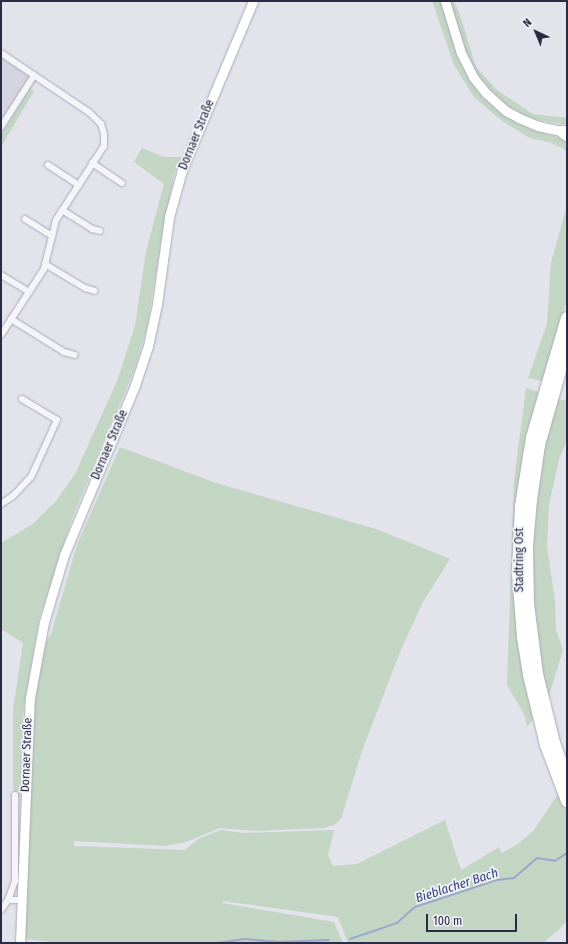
<!DOCTYPE html>
<meta charset="utf-8">
<style>
body{margin:0}
#map{position:relative;width:568px;height:944px;overflow:hidden;background:#e2e3eb;font-family:"Fira Sans Condensed",sans-serif}
div>[style]{position:absolute}
.built>*{inset:0;background:#d4d5e0}
.green>*{inset:0;background:#c3d5c3}
.stream>*{height:2px;margin:-1px;padding:0 1px;transform-origin:1px;border-radius:1px;background:#9ca7cc}
.roads{filter:drop-shadow(0 0 1px #aaacb9) drop-shadow(0 0 1px #aaacb9)}
.street>*{height:6px;margin:-3px;padding:0 3px;transform-origin:3px;border-radius:3px;background:#f5f5f9}
.secondary>*{height:9px;margin:-4.5px;padding:0 4.5px;transform-origin:4.5px;border-radius:4.5px;background:#fff}
.highway>*{height:12px;margin:-6px;padding:0 6px;transform-origin:6px;border-radius:6px;background:#fff}
span{translate:-50% -50%;white-space:nowrap;text-align:center;line-height:1.15;-webkit-text-stroke:3.5px #f2f3f8;paint-order:stroke}
.street-label{font-size:12px;color:#292c44}
.water-label{font-size:13px;color:#313f7a;font-style:italic}
.frame{position:absolute;inset:0;border:2px solid #292c44;pointer-events:none}
.north{position:absolute;left:516px;top:12px;width:40px;height:40px;-webkit-text-stroke:3px #f2f3f8;paint-order:stroke;rotate:316deg;font-size:11px;font-weight:700;line-height:16px;text-align:center;color:#292c44}
.north::after{content:'';display:block;margin:auto;width:14px;height:18px;background:#292c44;clip-path:polygon(50% 0,100% 100%,50% 72%,0 100%)}
.scale{position:absolute;left:426px;top:914px;width:91px;height:18px;box-sizing:border-box;border:2px solid #292c44;border-top:0;padding-left:5px;font-size:12px;line-height:14px;white-space:nowrap;color:#292c44;-webkit-text-stroke:3px #f2f3f8;paint-order:stroke}
</style>
<div id="map">
<div class="built">
<div style="clip-path:polygon(1px 53px,40px 75px,1px 135px)"></div>
</div>
<div class="green">
<div style="clip-path:polygon(432px 1px,441px 1px,467px 74px,475px 87px,488px 101px,516px 122px,536px 131px,567px 140px,567px 151px,552px 143px,530px 138px,502px 121px,474px 97px,454px 65px)"></div>
<div style="clip-path:polygon(449px 1px,454px 1px,460px 15px,476px 67px,497px 90px,533px 114px,567px 118px,567px 125px,529px 118px,507px 107px,488px 92px,475px 74px,465px 53px)"></div>
<div style="clip-path:polygon(30px 89px,34px 91px,1px 147px,1px 135px)"></div>
<div style="clip-path:polygon(142px 148px,164px 157px,181px 157px,174px 175px,162px 235px,147px 328px,135px 368px,72px 519px,39px 619px,23px 713px,20px 797px,14px 793px,13px 785px,13px 710px,23px 643px,1px 629px,1px 543px,33px 524px,56px 501px,75px 474px,117px 381px,135px 326px,146px 251px,164px 184px,134px 162px)"></div>
<div style="clip-path:polygon(567px 205px,566px 303px,542px 381px,528px 378px,547px 324px,551px 263px)"></div>
<div style="clip-path:polygon(526px 388px,539px 392px,531px 422px,514px 539px,513px 591px,523px 676px,533px 719px,527px 727px,525px 716px,507px 685px,514px 480px)"></div>
<div style="clip-path:polygon(554px 398px,567px 401px,567px 440px,559px 459px,549px 505px,547px 546px,555px 601px,556px 630px,563px 650px,549px 696px,542px 673px,535px 627px,531px 573px,534px 495px)"></div>
<div style="clip-path:polygon(120px 447px,216px 483px,376px 529px,450px 559px,423px 602px,400px 652px,362px 751px,341px 819px,334px 825px,324px 828px,257px 831px,220px 828px,186px 842px,165px 846px,74px 841px,74px 846px,185px 850px,198px 839px,221px 830px,243px 833px,334px 830px,328px 855px,333px 866px,357px 864px,445px 820px,461px 870px,499px 847px,502px 853px,518px 844px,534px 830px,567px 781px,567px 921px,555px 933px,543px 943px,348px 943px,338px 917px,223px 901px,222px 903px,334px 922px,343px 943px,61px 943px,24px 939px,33px 724px,38px 677px,44px 645px,51px 634px,77px 545px)"></div>
</div>
<div class="stream">
<div style="left:350px;top:939px;width:50px;rotate:-18.8deg"></div>
<div style="left:397px;top:923px;width:24px;rotate:-42deg"></div>
<div style="left:415px;top:907px;width:86px;rotate:-18.2deg"></div>
<div style="left:497px;top:880px;width:17px;rotate:-7deg"></div>
<div style="left:514px;top:878px;width:30px;rotate:-41deg"></div>
<div style="left:537px;top:858px;width:18px;rotate:9deg"></div>
<div style="left:555px;top:861px;width:14px;rotate:-34deg"></div>
<div style="left:217px;top:943px;width:27px;rotate:-8deg"></div>
<div style="left:244px;top:939px;width:32px;rotate:5deg"></div>
<div style="left:276px;top:942px;width:53px;rotate:-2.2deg"></div>
</div>
<div class="roads">
<div class="street">
<div style="left:1px;top:53px;width:107px;rotate:34deg"></div>
<div style="left:90px;top:113px;width:16px;rotate:45deg"></div>
<div style="left:101px;top:124px;width:10px;rotate:73deg"></div>
<div style="left:104px;top:134px;width:12px;rotate:90deg"></div>
<div style="left:104px;top:146px;width:88px;rotate:123deg"></div>
<div style="left:56px;top:220px;width:50px;rotate:103.8deg"></div>
<div style="left:44px;top:269px;width:79px;rotate:123.1deg"></div>
<div style="left:1px;top:127px;width:59px;rotate:-57.4deg"></div>
<div style="left:92px;top:163px;width:36px;rotate:34deg"></div>
<div style="left:48px;top:165px;width:37px;rotate:33deg"></div>
<div style="left:62px;top:210px;width:36px;rotate:32deg"></div>
<div style="left:92px;top:229px;width:8px;rotate:14deg"></div>
<div style="left:25px;top:219px;width:32px;rotate:32deg"></div>
<div style="left:45px;top:264px;width:47px;rotate:31deg"></div>
<div style="left:85px;top:288px;width:10px;rotate:17deg"></div>
<div style="left:1px;top:275px;width:33px;rotate:31deg"></div>
<div style="left:11px;top:319px;width:62px;rotate:31.9deg"></div>
<div style="left:64px;top:352px;width:11px;rotate:15deg"></div>
<div style="left:1px;top:504px;width:14px;rotate:-34deg"></div>
<div style="left:13px;top:496px;width:26px;rotate:-47deg"></div>
<div style="left:31px;top:477px;width:63px;rotate:-65.5deg"></div>
<div style="left:57px;top:420px;width:41px;rotate:-149deg"></div>
<div style="left:15px;top:795px;width:86px;rotate:90deg"></div>
<div style="left:15px;top:881px;width:20px;rotate:110deg"></div>
<div style="left:8px;top:900px;width:13px"></div>
<div style="left:1px;top:910px;width:12px;rotate:-55deg"></div>
</div>
<div class="secondary">
<div style="left:445px;top:1px;width:54px;rotate:72.9deg"></div>
<div style="left:461px;top:53px;width:27px;rotate:63deg"></div>
<div style="left:473px;top:77px;width:21px;rotate:51deg"></div>
<div style="left:486px;top:93px;width:27px;rotate:42deg"></div>
<div style="left:506px;top:111px;width:15px;rotate:28deg"></div>
<div style="left:519px;top:118px;width:21px;rotate:23deg"></div>
<div style="left:538px;top:126px;width:30px;rotate:12deg"></div>
<div style="left:20px;top:943px;width:245px;rotate:-87.7deg"></div>
<div style="left:30px;top:698px;width:77px;rotate:-79.6deg"></div>
<div style="left:44px;top:622px;width:70px;rotate:-73.4deg"></div>
<div style="left:64px;top:555px;width:184px;rotate:-67.3deg"></div>
<div style="left:135px;top:385px;width:41px;rotate:-71.6deg"></div>
<div style="left:148px;top:346px;width:43px;rotate:-77.9deg"></div>
<div style="left:157px;top:304px;width:88px;rotate:-82.1deg"></div>
<div style="left:169px;top:217px;width:49px;rotate:-74.5deg"></div>
<div style="left:182px;top:170px;width:183px;rotate:-67.2deg"></div>
</div>
<div class="highway">
<div style="left:563px;top:132px;width:5px;rotate:37deg"></div>
<div style="left:567px;top:318px;width:125px;rotate:106.3deg"></div>
<div style="left:532px;top:438px;width:69px;rotate:99.2deg"></div>
<div style="left:521px;top:506px;width:67px;rotate:92.6deg"></div>
<div style="left:518px;top:573px;width:64px;rotate:85.5deg"></div>
<div style="left:523px;top:637px;width:38px;rotate:81deg"></div>
<div style="left:529px;top:675px;width:72px;rotate:76.3deg"></div>
<div style="left:546px;top:745px;width:60px;rotate:69.4deg"></div>
<div style="left:567px;top:346px;width:103px;rotate:105.8deg"></div>
<div style="left:539px;top:445px;width:56px;rotate:98.3deg"></div>
<div style="left:531px;top:500px;width:46px;rotate:95deg"></div>
<div style="left:527px;top:546px;width:58px;rotate:89deg"></div>
<div style="left:528px;top:604px;width:71px;rotate:82.7deg"></div>
<div style="left:537px;top:674px;width:71px;rotate:76.2deg"></div>
<div style="left:554px;top:743px;width:37px;rotate:70deg"></div>
</div>
</div>
<div class="street-label">
<span style="left:197px;top:135px;rotate:-68deg">Dornaer Straße</span>
<span style="left:110px;top:445px;rotate:-67deg">Dornaer Straße</span>
<span style="left:520px;top:560px;rotate:-90deg">Stadtring Ost</span>
<span style="left:27px;top:755px;rotate:-88deg">Dornaer Straße</span>
</div>
<div class="water-label">
<span style="left:457px;top:886px;rotate:-18deg">Bieblacher Bach</span>
</div>
<div class="frame"></div>
<div class="north">N</div>
<div class="scale">100 m</div>
</div>
